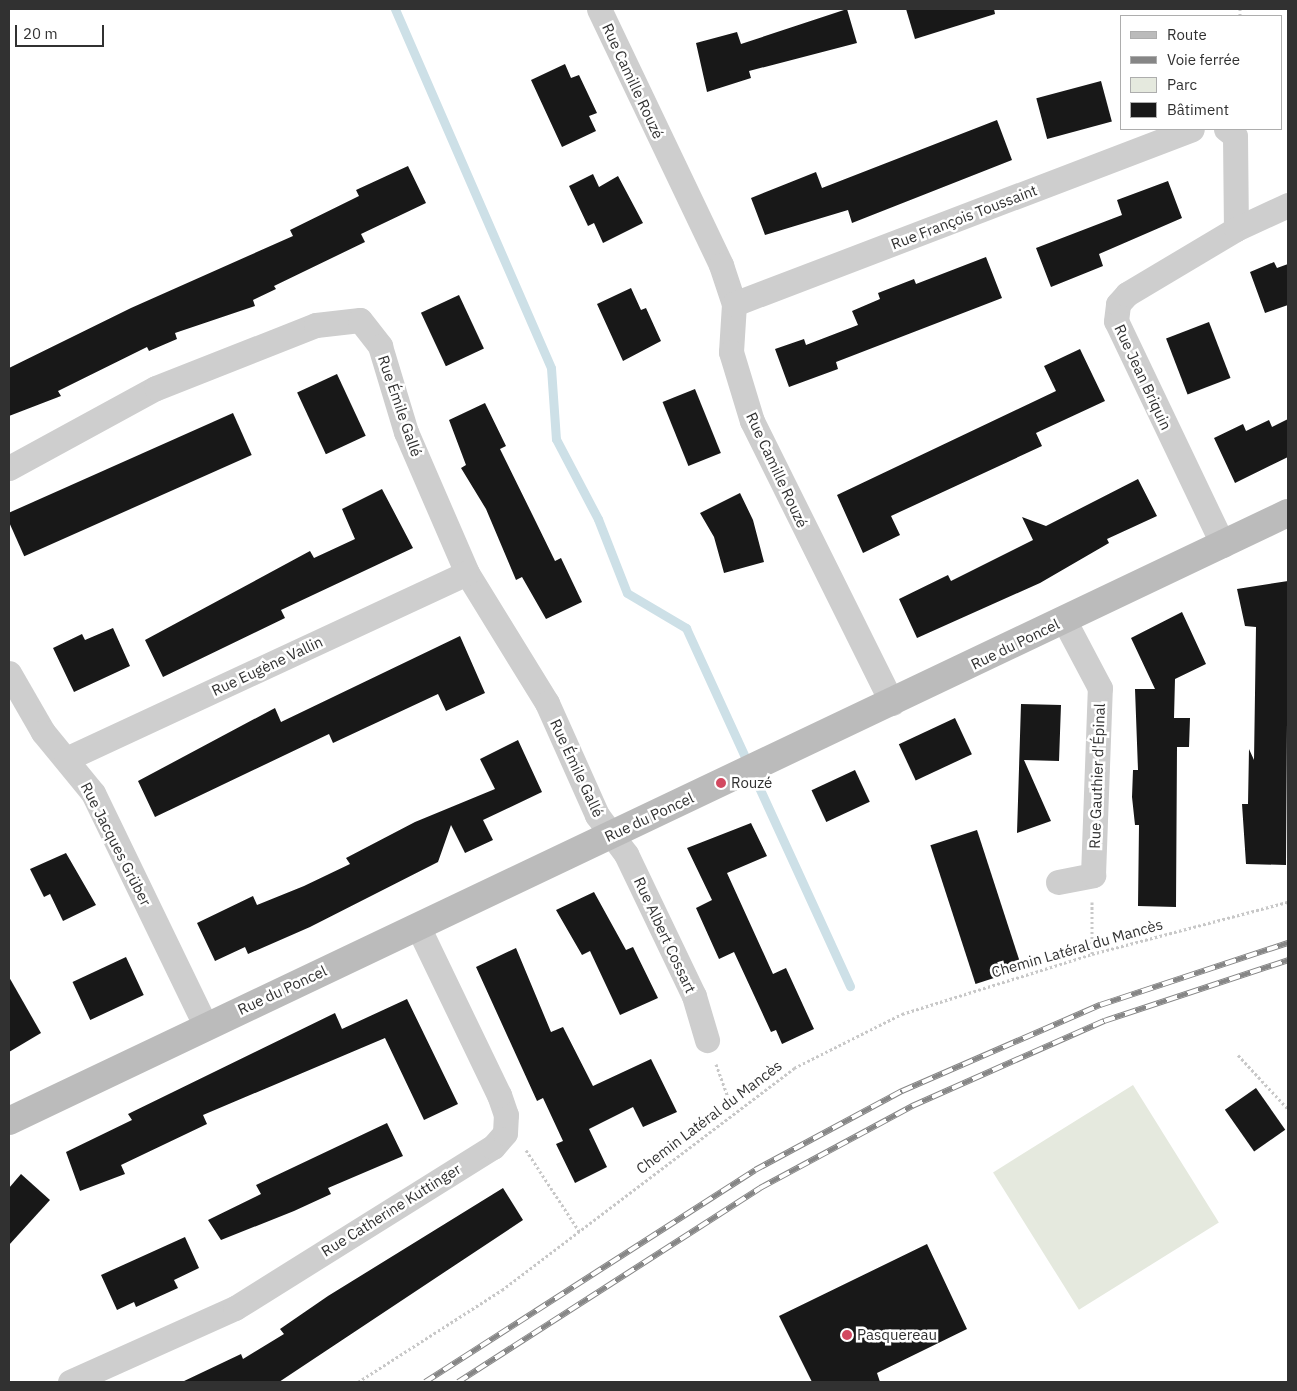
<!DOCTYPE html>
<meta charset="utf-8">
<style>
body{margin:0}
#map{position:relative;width:1297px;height:1391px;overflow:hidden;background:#fff;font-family:"IBM Plex Sans",sans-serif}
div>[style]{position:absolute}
.green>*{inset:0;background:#e5e9de;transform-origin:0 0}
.stream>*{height:9px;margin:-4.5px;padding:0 4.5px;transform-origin:4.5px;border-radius:4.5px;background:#cde0e7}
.building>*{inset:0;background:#181818;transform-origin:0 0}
.path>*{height:3px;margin-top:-1.5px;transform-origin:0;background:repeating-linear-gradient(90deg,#c8c8c8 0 2.5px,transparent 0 5px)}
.street>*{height:25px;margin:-12.5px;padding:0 12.5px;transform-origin:12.5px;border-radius:12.5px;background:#cecece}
.secondary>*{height:28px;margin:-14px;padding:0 14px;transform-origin:14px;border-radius:14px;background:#bbb}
.rail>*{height:5.5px;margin-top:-2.75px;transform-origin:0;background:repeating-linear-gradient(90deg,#fff 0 11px,#868686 0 22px);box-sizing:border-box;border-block:1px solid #868686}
.dots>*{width:14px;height:14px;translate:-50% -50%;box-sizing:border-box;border:2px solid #fff;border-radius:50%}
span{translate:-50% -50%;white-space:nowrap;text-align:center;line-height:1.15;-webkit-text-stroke:5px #fff;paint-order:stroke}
.street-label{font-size:15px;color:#313131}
.poi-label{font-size:15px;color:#313131}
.left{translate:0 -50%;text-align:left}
.frame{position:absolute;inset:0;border:10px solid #313131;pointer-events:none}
.legend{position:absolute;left:1120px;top:15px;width:162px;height:115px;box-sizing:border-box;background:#fff;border:1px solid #adadad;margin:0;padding:6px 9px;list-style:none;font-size:15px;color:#313131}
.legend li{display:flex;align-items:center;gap:10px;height:25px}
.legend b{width:25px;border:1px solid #adadad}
.scale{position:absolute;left:15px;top:25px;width:89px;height:22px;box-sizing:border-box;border:2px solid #313131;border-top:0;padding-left:6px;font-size:15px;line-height:18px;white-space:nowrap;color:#313131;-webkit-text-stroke:4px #fff;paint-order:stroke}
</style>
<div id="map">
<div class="green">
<div style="left:1133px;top:1085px;width:162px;height:165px;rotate:58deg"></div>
</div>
<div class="stream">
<div style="left:395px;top:9px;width:391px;rotate:66.5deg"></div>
<div style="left:551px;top:368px;width:71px;rotate:86deg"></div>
<div style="left:556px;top:439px;width:90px;rotate:62.3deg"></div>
<div style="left:598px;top:519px;width:79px;rotate:68.6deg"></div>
<div style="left:627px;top:593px;width:69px;rotate:30.7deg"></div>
<div style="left:686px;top:628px;width:394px;rotate:65.4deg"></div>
</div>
<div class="building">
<div style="clip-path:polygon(847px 9px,857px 43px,749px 71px,751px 78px,707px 92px,696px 43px,737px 32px,741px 44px)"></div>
<div style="clip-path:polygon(906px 9px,994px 9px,995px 14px,915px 39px)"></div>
<div style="clip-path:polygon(565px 64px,571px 78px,579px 75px,597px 113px,589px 116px,596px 131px,562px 147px,531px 80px)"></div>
<div style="left:1101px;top:81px;width:42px;height:67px;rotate:75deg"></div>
<div style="clip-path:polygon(997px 120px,1012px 160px,852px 223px,848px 210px,765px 235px,751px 198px,816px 172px,822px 188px)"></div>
<div style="clip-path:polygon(408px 166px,426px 203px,361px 234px,365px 242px,274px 286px,276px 289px,253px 300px,255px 306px,175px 333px,177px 339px,149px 351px,147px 347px,58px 391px,61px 396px,9px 416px,9px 368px,131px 308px,293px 236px,290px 230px,359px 196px,356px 190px)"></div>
<div style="clip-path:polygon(593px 174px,599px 187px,618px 176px,643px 223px,603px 243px,594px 223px,588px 226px,569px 186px)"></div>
<div style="clip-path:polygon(1168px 181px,1182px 218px,1099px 254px,1103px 266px,1051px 287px,1036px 248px,1122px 215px,1117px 200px)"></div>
<div style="clip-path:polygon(986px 257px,1002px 298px,836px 362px,838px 369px,789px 387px,775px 349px,804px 339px,806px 345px,858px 325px,852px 311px,880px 299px,878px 293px,914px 279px,916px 284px)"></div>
<div style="clip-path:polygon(1274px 262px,1277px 268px,1288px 264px,1288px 305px,1265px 313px,1250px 272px)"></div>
<div style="clip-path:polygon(631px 288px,641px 310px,646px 308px,661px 341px,623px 361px,597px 304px)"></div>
<div style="left:459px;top:295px;width:59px;height:42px;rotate:65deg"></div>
<div style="left:1209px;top:322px;width:60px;height:46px;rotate:69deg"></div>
<div style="clip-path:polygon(1080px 349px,1105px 401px,1036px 433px,1042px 446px,891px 516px,900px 535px,863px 553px,837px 495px,1056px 391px,1044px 366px)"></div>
<div style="left:337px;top:374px;width:68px;height:44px;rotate:65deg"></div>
<div style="left:695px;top:389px;width:69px;height:35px;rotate:68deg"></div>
<div style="clip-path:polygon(485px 403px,506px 446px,500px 449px,534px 518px,555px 561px,561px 558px,582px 602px,546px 619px,522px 577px,516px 580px,486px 509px,461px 468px,466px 465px,449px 420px)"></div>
<div style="left:233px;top:413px;width:46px;height:249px;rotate:66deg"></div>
<div style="clip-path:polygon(1288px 419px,1288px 457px,1235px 483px,1214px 438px,1243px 424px,1246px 431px,1269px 420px,1272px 427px)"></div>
<div style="clip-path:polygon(1138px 479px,1157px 516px,1107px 539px,1109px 543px,1040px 583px,917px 638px,899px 599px,948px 575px,951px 581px,1033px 540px,1022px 517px,1046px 526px)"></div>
<div style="clip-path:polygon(382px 489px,413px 548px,281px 610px,285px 618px,163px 677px,145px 640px,310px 551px,314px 558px,355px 539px,342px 509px)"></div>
<div style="clip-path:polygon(740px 493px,753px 520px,764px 562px,724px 573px,714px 537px,700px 513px)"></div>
<div style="clip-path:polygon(1288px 581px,1286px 865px,1246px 864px,1242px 804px,1248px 804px,1249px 749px,1254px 760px,1256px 627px,1245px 626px,1237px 589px)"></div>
<div style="clip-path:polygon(1182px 612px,1206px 664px,1175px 679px,1174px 718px,1190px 718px,1189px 747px,1177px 747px,1176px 907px,1138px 906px,1139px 825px,1135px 825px,1132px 797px,1133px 770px,1138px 770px,1135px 689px,1155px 689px,1131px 638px)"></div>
<div style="clip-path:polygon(113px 628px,130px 666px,74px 692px,53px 648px,82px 634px,85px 640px)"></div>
<div style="clip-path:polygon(460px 636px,485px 693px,446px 711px,438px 694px,333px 743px,329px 734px,155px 817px,138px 781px,275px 708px,281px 722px)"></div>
<div style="clip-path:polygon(1021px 704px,1061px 705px,1059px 761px,1024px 760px,1051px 821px,1017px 833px)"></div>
<div style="left:955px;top:718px;width:40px;height:62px;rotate:65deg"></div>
<div style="clip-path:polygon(518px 740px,542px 792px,483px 820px,493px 840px,465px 853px,451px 825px,438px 862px,310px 927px,248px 954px,245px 947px,215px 961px,197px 923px,253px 896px,257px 905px,304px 886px,350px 864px,346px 858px,415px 822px,495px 789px,480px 759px)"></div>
<div style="left:855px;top:770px;width:35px;height:48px;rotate:65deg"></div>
<div style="clip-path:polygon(751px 823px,767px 856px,727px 873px,773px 974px,786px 968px,814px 1029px,782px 1044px,776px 1030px,771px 1032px,734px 952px,719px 959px,696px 908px,712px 900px,687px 848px)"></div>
<div style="left:977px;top:830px;width:146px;height:49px;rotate:72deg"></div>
<div style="clip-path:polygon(66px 853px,96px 905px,63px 921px,50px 894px,44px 897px,30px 869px)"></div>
<div style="clip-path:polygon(594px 892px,626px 950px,633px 947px,658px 998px,620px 1015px,590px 951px,582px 955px,556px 910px)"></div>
<div style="clip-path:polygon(516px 948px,551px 1032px,563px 1027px,593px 1086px,651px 1059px,677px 1112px,643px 1127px,633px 1107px,589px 1129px,607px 1167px,575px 1183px,556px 1144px,563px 1141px,543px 1098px,537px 1101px,476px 967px)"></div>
<div style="left:126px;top:957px;width:42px;height:59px;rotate:65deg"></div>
<div style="clip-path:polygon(9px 977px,41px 1033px,9px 1052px)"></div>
<div style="clip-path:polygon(407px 999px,458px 1104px,424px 1120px,385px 1038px,203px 1115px,207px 1124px,121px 1165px,125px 1174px,80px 1191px,66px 1152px,132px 1120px,128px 1114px,335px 1013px,342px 1029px)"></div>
<div style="left:1256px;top:1088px;width:51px;height:38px;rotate:55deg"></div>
<div style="clip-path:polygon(387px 1123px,403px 1156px,328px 1188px,331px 1194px,294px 1211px,221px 1240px,208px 1220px,261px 1194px,256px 1185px)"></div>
<div style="clip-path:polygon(21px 1174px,50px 1200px,9px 1245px,9px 1188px)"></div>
<div style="clip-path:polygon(503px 1188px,523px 1220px,279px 1382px,182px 1382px,241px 1354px,243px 1359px,284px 1334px,280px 1329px,328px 1296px)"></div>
<div style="clip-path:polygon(185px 1237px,199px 1268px,174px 1280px,178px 1288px,136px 1307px,134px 1302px,117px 1310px,101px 1275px)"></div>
<div style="clip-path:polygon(927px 1244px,967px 1329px,877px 1373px,880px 1382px,812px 1382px,779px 1316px)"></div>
</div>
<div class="path">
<div style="left:1240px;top:16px;width:7px;rotate:-90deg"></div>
<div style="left:1092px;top:954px;width:52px;rotate:-90deg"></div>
<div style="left:1238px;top:1055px;width:74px;rotate:47.2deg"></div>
<div style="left:716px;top:1064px;width:50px;rotate:70.1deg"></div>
<div style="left:526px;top:1150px;width:97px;rotate:56.8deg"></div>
<div style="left:358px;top:1382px;width:171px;rotate:-32.6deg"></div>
<div style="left:502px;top:1290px;width:367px;rotate:-37.2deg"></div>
<div style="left:794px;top:1068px;width:121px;rotate:-26.6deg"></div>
<div style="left:902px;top:1014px;width:199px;rotate:-17.5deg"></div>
<div style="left:1092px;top:954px;width:203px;rotate:-14.9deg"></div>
</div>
<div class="street">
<div style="left:599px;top:9px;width:284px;rotate:64.5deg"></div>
<div style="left:721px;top:265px;width:41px;rotate:71.6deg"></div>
<div style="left:734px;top:304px;width:48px;rotate:93.6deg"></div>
<div style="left:731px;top:352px;width:72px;rotate:73.1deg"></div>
<div style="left:752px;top:421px;width:315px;rotate:63.6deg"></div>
<div style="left:1226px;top:129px;width:11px;rotate:38deg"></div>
<div style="left:1235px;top:136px;width:93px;rotate:89.4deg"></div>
<div style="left:734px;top:304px;width:490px;rotate:-20.9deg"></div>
<div style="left:9px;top:468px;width:167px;rotate:-28.6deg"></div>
<div style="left:156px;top:388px;width:172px;rotate:-21.5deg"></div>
<div style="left:316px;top:325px;width:44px;rotate:-6.5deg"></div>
<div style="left:360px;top:320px;width:33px;rotate:52deg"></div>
<div style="left:380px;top:346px;width:90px;rotate:73.2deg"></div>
<div style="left:406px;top:432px;width:154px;rotate:66.6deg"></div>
<div style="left:467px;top:573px;width:153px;rotate:58.4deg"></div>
<div style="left:547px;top:703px;width:123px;rotate:65.9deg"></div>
<div style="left:597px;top:815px;width:49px;rotate:53.4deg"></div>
<div style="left:626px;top:854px;width:157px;rotate:64.4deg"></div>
<div style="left:694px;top:996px;width:46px;rotate:73.5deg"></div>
<div style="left:1223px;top:545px;width:248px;rotate:-115.5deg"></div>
<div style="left:1116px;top:321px;width:17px;rotate:-83deg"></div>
<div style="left:1118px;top:304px;width:13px;rotate:-48deg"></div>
<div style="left:1127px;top:294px;width:127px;rotate:-30.8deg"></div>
<div style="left:1236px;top:229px;width:57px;rotate:-24.8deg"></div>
<div style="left:9px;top:673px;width:68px;rotate:60deg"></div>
<div style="left:43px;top:732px;width:79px;rotate:50.7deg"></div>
<div style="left:93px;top:793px;width:260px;rotate:64.2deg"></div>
<div style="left:66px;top:759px;width:442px;rotate:-24.9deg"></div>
<div style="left:1058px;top:882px;width:36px;rotate:-11deg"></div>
<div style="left:1093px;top:875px;width:187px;rotate:-87.9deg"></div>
<div style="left:1100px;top:688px;width:77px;rotate:-117.9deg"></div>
<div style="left:70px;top:1382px;width:181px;rotate:-24.2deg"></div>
<div style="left:235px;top:1308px;width:304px;rotate:-32deg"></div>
<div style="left:493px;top:1147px;width:18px;rotate:-49deg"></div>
<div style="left:505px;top:1133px;width:18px;rotate:-87deg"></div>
<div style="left:506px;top:1115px;width:21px;rotate:-109deg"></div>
<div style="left:499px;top:1095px;width:187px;rotate:-115.7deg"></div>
</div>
<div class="secondary">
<div style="left:9px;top:1121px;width:1416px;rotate:-25.43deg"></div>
</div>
<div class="rail">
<div style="left:425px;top:1382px;width:392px;rotate:-32.7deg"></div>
<div style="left:755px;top:1170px;width:167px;rotate:-28.3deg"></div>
<div style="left:902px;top:1091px;width:216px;rotate:-23.5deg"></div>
<div style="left:1100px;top:1005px;width:198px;rotate:-18.3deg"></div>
<div style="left:458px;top:1382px;width:359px;rotate:-32.7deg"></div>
<div style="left:760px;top:1188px;width:173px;rotate:-28.3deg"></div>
<div style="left:912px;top:1106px;width:210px;rotate:-23.9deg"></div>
<div style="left:1104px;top:1021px;width:194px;rotate:-18.3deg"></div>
</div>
<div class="dots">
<div style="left:721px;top:783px;background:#d24960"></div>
<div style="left:847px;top:1335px;background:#d24960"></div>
</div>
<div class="street-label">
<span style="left:633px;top:81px;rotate:65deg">Rue Camille Rouzé</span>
<span style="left:964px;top:217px;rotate:-21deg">Rue François Toussaint</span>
<span style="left:1143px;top:377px;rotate:65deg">Rue Jean Briquin</span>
<span style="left:400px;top:406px;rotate:71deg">Rue Émile Gallé</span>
<span style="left:777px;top:470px;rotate:65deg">Rue Camille Rouzé</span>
<span style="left:1015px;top:644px;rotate:-26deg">Rue du Poncel</span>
<span style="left:267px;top:666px;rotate:-25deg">Rue Eugène Vallin</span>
<span style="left:577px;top:768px;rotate:65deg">Rue Émile Gallé</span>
<span style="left:1097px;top:776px;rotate:-88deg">Rue Gauthier d'Épinal</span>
<span style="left:649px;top:817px;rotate:-25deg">Rue du Poncel</span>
<span style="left:116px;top:844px;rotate:63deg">Rue Jacques Grüber</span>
<span style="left:665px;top:935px;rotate:65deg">Rue Albert Cossart</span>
<span style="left:1077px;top:948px;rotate:-16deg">Chemin Latéral du Mancès</span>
<span style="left:282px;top:990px;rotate:-25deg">Rue du Poncel</span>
<span style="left:709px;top:1117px;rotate:-37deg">Chemin Latéral du Mancès</span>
<span style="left:391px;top:1210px;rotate:-32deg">Rue Catherine Kuttinger</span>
</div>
<div class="poi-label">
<span class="left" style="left:731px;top:783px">Rouzé</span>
<span class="left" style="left:857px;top:1335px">Pasquereau</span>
</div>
<div class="frame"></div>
<ul class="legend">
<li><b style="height:6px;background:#bbb"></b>Route</li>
<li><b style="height:6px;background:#868686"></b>Voie ferrée</li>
<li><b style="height:14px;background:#e5e9de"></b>Parc</li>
<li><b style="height:14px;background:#181818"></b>Bâtiment</li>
</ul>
<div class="scale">20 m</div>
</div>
